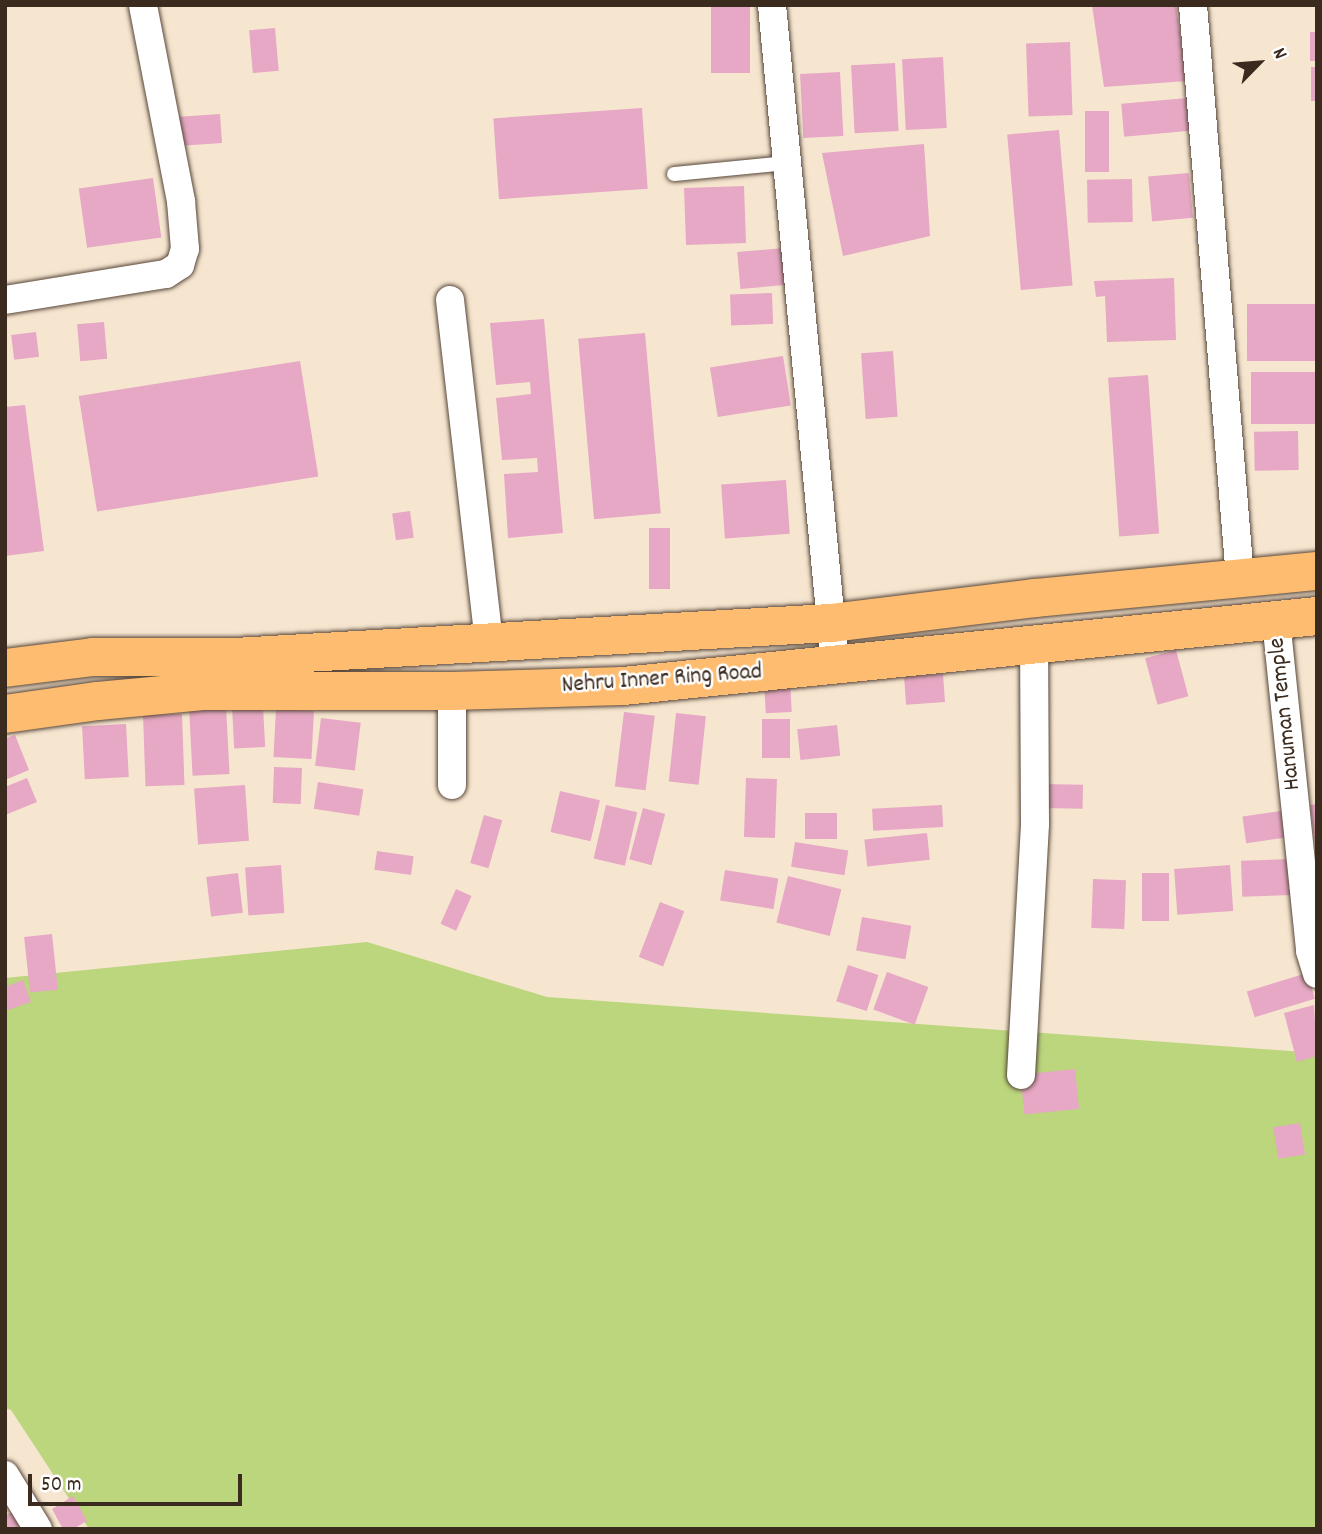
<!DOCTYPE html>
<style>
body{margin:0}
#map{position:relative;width:1322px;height:1534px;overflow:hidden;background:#f6e6d0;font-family:Dekko,sans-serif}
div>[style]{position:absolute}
.green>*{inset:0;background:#bbd67c}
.building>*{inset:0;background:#e6a8c4;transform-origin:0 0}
.roads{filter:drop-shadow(0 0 2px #574639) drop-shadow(0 0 2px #574639)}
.service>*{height:14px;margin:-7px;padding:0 7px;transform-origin:7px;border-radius:7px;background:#fff}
.minor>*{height:28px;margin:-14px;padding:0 14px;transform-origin:14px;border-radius:14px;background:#fff}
.primary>*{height:38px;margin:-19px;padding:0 19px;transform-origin:19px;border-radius:19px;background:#febc70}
span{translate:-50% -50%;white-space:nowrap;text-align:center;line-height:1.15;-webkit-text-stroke:5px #fff;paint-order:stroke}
.street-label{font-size:24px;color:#3b2a1e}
.frame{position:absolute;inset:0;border:7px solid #3b2a1e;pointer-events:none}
.north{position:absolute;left:1224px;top:28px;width:70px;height:70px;-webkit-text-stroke:5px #fff;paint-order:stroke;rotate:65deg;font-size:19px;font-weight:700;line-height:28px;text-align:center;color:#3b2a1e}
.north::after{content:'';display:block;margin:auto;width:24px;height:32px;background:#3b2a1e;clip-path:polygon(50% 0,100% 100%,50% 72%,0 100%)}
.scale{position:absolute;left:28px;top:1474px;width:214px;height:32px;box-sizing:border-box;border:4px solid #3b2a1e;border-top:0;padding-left:9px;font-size:21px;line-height:24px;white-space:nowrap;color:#3b2a1e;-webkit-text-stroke:5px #fff;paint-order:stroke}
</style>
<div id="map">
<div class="green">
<div style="clip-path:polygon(367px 942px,547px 997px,1317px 1053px,1317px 1529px,89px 1529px,11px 1410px,5px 1408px,5px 978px)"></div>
</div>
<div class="building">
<div style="left:711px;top:5px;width:39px;height:68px"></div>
<div style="clip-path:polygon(1092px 5px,1176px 5px,1187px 81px,1104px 87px)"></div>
<div style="left:275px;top:28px;width:43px;height:26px;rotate:85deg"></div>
<div style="left:1310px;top:32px;width:7px;height:29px"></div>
<div style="left:1070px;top:42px;width:73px;height:44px;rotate:88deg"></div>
<div style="left:943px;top:57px;width:71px;height:41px;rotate:87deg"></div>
<div style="left:895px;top:63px;width:68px;height:44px;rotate:87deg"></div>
<div style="left:1311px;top:67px;width:6px;height:34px"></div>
<div style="left:840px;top:72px;width:64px;height:40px;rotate:87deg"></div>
<div style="left:1187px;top:98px;width:33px;height:66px;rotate:85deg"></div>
<div style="left:642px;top:108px;width:81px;height:149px;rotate:86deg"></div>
<div style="left:1085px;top:111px;width:24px;height:61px"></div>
<div style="left:220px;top:114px;width:29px;height:44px;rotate:86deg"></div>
<div style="left:1059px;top:130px;width:156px;height:52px;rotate:85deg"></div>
<div style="clip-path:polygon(924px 144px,930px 236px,843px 256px,822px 153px)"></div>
<div style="left:1189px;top:173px;width:45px;height:41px;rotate:85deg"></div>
<div style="left:153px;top:178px;width:60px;height:75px;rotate:82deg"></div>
<div style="left:1132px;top:179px;width:43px;height:45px;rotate:89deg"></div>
<div style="left:744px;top:186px;width:57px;height:60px;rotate:88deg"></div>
<div style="left:784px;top:248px;width:37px;height:47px;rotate:85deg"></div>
<div style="clip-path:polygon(1174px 278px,1176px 340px,1107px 342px,1105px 296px,1096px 297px,1094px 281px)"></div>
<div style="left:772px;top:293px;width:31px;height:42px;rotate:88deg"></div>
<div style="left:1317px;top:304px;width:57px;height:70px;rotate:90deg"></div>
<div style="clip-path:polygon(544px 319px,563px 533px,508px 538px,504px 474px,538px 472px,537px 458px,502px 460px,496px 398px,531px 394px,530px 382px,496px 385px,490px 323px)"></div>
<div style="left:104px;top:322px;width:37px;height:27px;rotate:85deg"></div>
<div style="left:36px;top:332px;width:25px;height:25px;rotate:83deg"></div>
<div style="left:645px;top:333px;width:181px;height:67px;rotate:85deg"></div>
<div style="left:893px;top:351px;width:66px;height:32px;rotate:86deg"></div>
<div style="left:783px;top:356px;width:50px;height:74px;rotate:81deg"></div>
<div style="left:300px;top:361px;width:117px;height:224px;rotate:81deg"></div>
<div style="left:1317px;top:372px;width:52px;height:66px;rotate:90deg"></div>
<div style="left:1148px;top:375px;width:159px;height:40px;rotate:86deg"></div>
<div style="clip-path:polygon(25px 405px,44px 551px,5px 556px,5px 407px)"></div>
<div style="left:1298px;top:431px;width:39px;height:44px;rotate:89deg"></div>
<div style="left:786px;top:480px;width:54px;height:65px;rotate:86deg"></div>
<div style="left:410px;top:511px;width:27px;height:18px;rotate:82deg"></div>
<div style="left:649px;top:528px;width:21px;height:61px"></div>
<div style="left:1176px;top:650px;width:48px;height:32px;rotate:75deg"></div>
<div style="left:943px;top:674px;width:28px;height:39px;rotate:86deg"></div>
<div style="left:790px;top:679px;width:33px;height:26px;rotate:87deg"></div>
<div style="left:226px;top:706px;width:68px;height:37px;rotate:87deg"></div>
<div style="left:263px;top:706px;width:41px;height:31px;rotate:87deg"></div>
<div style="left:276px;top:709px;width:38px;height:48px;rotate:3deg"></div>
<div style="left:624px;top:712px;width:31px;height:75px;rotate:7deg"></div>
<div style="left:676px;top:713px;width:30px;height:69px;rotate:6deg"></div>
<div style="left:182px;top:714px;width:71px;height:39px;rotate:88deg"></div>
<div style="left:321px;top:718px;width:40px;height:48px;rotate:7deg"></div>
<div style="left:762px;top:719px;width:28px;height:39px"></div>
<div style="left:126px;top:724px;width:53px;height:44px;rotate:87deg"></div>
<div style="left:837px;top:725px;width:31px;height:40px;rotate:84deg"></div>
<div style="clip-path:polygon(15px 735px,29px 770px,5px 780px,5px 739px)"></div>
<div style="left:274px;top:767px;width:28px;height:36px;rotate:2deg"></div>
<div style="clip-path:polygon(27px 778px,37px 802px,5px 815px,5px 787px)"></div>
<div style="left:746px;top:778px;width:31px;height:59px;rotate:2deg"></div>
<div style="left:318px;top:782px;width:46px;height:27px;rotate:9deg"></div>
<div style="left:1042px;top:784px;width:41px;height:24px;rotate:1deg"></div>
<div style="left:245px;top:785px;width:56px;height:51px;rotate:86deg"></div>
<div style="left:560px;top:791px;width:41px;height:42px;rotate:13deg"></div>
<div style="clip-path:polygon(1317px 804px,1317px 843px,1315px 843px,1310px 805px)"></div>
<div style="left:606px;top:805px;width:32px;height:55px;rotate:13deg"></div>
<div style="left:942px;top:805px;width:22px;height:70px;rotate:87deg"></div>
<div style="left:643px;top:808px;width:23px;height:53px;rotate:15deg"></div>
<div style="left:1288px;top:810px;width:27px;height:46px;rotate:82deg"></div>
<div style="left:837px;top:813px;width:26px;height:32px;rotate:90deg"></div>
<div style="left:484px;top:815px;width:19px;height:50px;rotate:16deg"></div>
<div style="left:927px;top:833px;width:27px;height:63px;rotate:84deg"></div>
<div style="left:795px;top:842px;width:54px;height:25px;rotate:9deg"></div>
<div style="left:377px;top:851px;width:37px;height:19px;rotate:8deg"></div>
<div style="left:1290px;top:859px;width:36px;height:49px;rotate:88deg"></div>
<div style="left:281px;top:865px;width:48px;height:36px;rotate:86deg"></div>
<div style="left:1230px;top:865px;width:46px;height:56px;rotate:86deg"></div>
<div style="left:725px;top:870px;width:54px;height:31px;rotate:9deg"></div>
<div style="left:238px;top:873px;width:40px;height:32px;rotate:83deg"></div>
<div style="left:1169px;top:873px;width:48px;height:27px;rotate:90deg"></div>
<div style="left:788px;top:876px;width:55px;height:48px;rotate:14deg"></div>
<div style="left:1093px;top:879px;width:33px;height:49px;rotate:2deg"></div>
<div style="left:456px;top:889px;width:17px;height:38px;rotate:24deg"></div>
<div style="left:660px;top:902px;width:26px;height:59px;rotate:21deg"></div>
<div style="left:862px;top:917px;width:50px;height:34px;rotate:10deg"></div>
<div style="left:52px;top:934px;width:56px;height:28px;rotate:84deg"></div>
<div style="left:848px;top:965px;width:32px;height:38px;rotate:18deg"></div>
<div style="left:887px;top:972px;width:44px;height:40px;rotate:20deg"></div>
<div style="left:1307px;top:973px;width:27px;height:63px;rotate:73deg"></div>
<div style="clip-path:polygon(23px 980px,31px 1002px,5px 1011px,5px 987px)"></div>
<div style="clip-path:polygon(1314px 1005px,1317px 1056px,1297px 1062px,1284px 1013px)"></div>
<div style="left:1075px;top:1069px;width:40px;height:55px;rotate:84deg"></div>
<div style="left:1300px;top:1123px;width:32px;height:27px;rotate:81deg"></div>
<div style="clip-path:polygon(73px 1496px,87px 1521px,73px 1529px,63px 1529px,52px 1509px)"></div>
<div style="clip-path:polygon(14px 1511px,24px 1529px,5px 1529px,5px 1516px)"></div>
</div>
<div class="roads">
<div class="service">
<div style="left:674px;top:174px;width:114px;rotate:-5.6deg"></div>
</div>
<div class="minor">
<div style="left:772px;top:5px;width:662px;rotate:84.54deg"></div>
<div style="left:1193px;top:5px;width:575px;rotate:85.31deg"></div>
<div style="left:5px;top:300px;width:163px;rotate:-9.2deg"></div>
<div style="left:166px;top:274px;width:17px;rotate:-33deg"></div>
<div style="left:180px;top:265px;width:17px;rotate:-73deg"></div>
<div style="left:185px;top:249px;width:48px;rotate:-94.8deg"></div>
<div style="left:181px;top:201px;width:200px;rotate:-101deg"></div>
<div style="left:450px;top:300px;width:346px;rotate:83.5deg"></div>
<div style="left:1276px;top:620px;width:333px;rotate:84.1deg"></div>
<div style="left:1310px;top:951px;width:24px;rotate:73deg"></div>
<div style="left:452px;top:691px;width:94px;rotate:90deg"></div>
<div style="left:1021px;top:1075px;width:251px;rotate:-86.8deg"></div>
<div style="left:1035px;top:824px;width:180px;rotate:-90.3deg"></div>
<div style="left:5px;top:1475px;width:63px;rotate:58.6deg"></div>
</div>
<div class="primary">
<div style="left:5px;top:668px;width:89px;rotate:-7.1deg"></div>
<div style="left:93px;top:657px;width:142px"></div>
<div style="left:235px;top:657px;width:597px;rotate:-3.27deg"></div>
<div style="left:831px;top:623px;width:206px;rotate:-7deg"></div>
<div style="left:1035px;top:598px;width:283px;rotate:-5.5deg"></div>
<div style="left:5px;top:714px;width:94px;rotate:-8deg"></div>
<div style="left:98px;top:701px;width:105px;rotate:-5.4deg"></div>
<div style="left:203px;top:691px;width:249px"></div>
<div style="left:452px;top:691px;width:171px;rotate:-1.7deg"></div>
<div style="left:623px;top:686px;width:698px;rotate:-5.76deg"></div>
</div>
</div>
<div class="street-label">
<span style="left:662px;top:680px;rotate:-4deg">Nehru Inner Ring Road</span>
<span style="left:1286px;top:714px;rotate:-96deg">Hanuman Temple</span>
</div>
<div class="frame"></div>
<div class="north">N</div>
<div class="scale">50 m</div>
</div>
